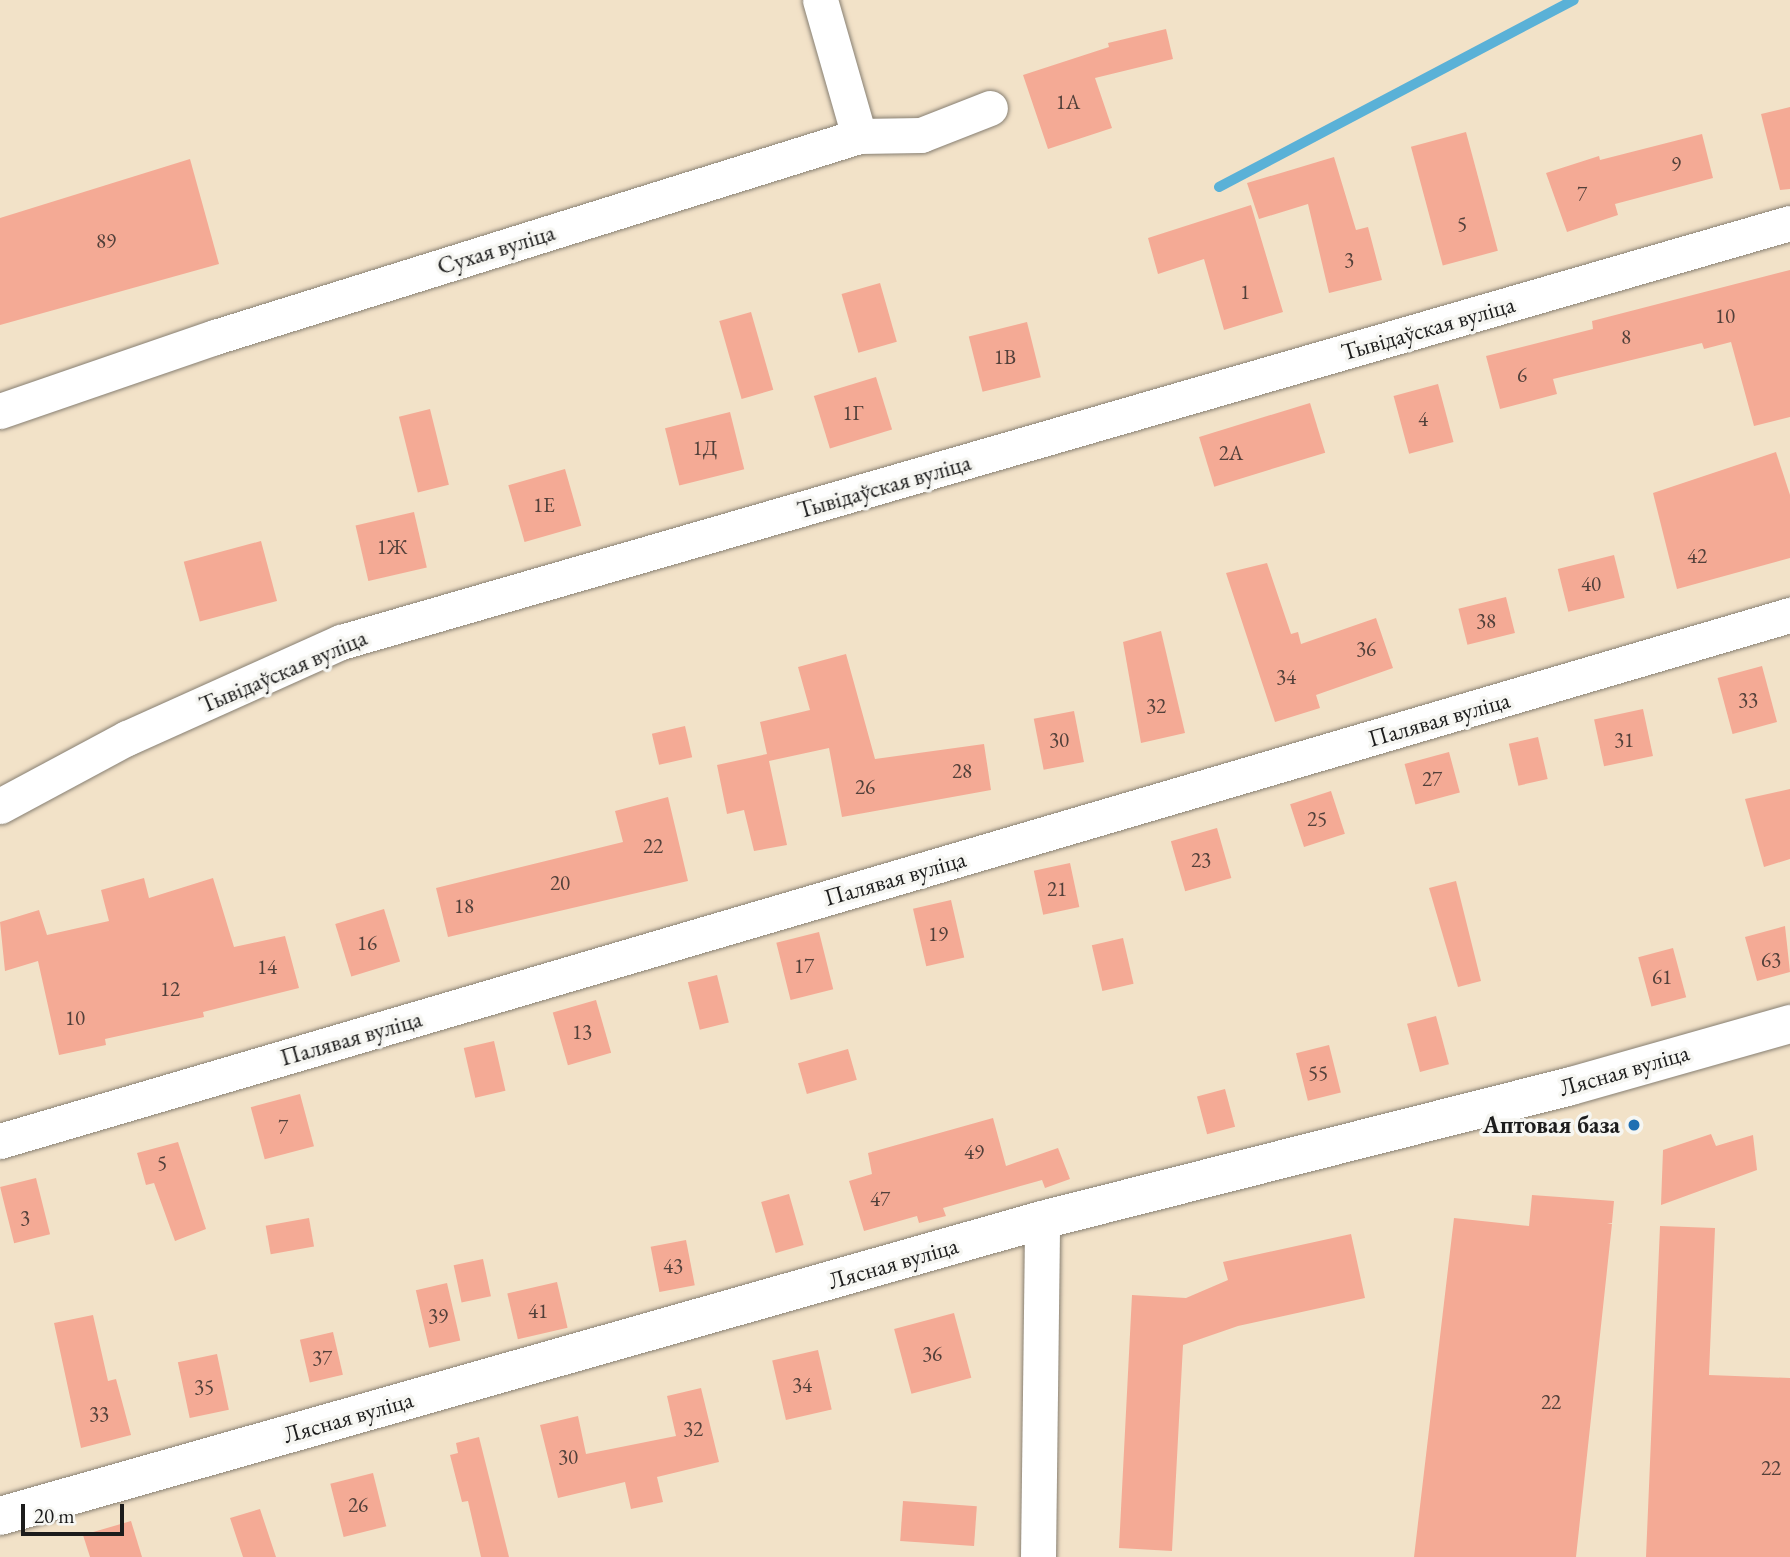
<!DOCTYPE html>
<meta charset="utf-8">
<style>
body{margin:0}
#map{position:relative;width:1790px;height:1557px;overflow:hidden;background:#f2e2c8;font-family:"EB Garamond",serif}
div>[style]{position:absolute}
.stream>*{height:10px;margin:-5px;padding:0 5px;transform-origin:5px;border-radius:5px;background:#5ab1d7}
.building>*{inset:0;background:#f4aa95;transform-origin:0 0}
.roads{filter:drop-shadow(0 0 2px #877f72) drop-shadow(0 0 2px #877f72)}
.minor>*{height:35px;margin:-17.5px;padding:0 17.5px;transform-origin:17.5px;border-radius:17.5px;background:#fff}
.major>*{height:38px;margin:-19px;padding:0 19px;transform-origin:19px;border-radius:19px;background:#fff}
.dots>*{width:19px;height:19px;translate:-50% -50%;box-sizing:border-box;border:4px solid #f6f6f2;border-radius:50%}
span{translate:-50% -50%;white-space:nowrap;text-align:center;line-height:1.15;-webkit-text-stroke:7px #f6f6f2;paint-order:stroke}
.number-label{font-size:21px;color:#52403a}
.number-label span{-webkit-text-stroke-width:0}
.street-label{font-size:24px;color:#1c1c1c}
.poi-label{font-size:24px;color:#1c1c1c;font-weight:700}
.right{translate:-100% -50%;text-align:right}
.scale{position:absolute;left:21px;top:1504px;width:103px;height:32px;box-sizing:border-box;border:4px solid #1c1c1c;border-top:0;padding-left:9px;font-size:21px;line-height:24px;white-space:nowrap;color:#1c1c1c;-webkit-text-stroke:5px #f6f6f2;paint-order:stroke}
</style>
<div id="map">
<div class="stream">
<div style="left:1219px;top:187px;width:401px;rotate:-27.8deg"></div>
</div>
<div class="building">
<div style="clip-path:polygon(1166px 29px,1173px 59px,1095px 78px,1112px 128px,1048px 149px,1023px 75px,1109px 47px,1108px 43px)"></div>
<div style="clip-path:polygon(1790px 107px,1790px 189px,1780px 190px,1761px 114px)"></div>
<div style="left:1466px;top:132px;width:123px;height:57px;rotate:75deg"></div>
<div style="clip-path:polygon(1702px 134px,1713px 178px,1615px 204px,1618px 215px,1567px 232px,1546px 173px,1599px 156px,1600px 160px)"></div>
<div style="clip-path:polygon(1334px 157px,1356px 230px,1368px 227px,1382px 280px,1329px 293px,1308px 204px,1259px 219px,1247px 183px)"></div>
<div style="clip-path:polygon(190px 159px,219px 264px,0 325px,0 218px)"></div>
<div style="clip-path:polygon(1251px 205px,1283px 312px,1224px 330px,1204px 259px,1158px 274px,1148px 238px)"></div>
<div style="clip-path:polygon(1790px 270px,1790px 417px,1754px 426px,1731px 342px,1704px 349px,1702px 343px,1553px 379px,1557px 394px,1500px 409px,1486px 356px,1593px 329px,1592px 321px)"></div>
<div style="left:880px;top:283px;width:61px;height:40px;rotate:74deg"></div>
<div style="left:751px;top:312px;width:81px;height:33px;rotate:74deg"></div>
<div style="left:1027px;top:322px;width:57px;height:60px;rotate:76deg"></div>
<div style="left:876px;top:377px;width:55px;height:65px;rotate:73deg"></div>
<div style="left:1438px;top:384px;width:60px;height:46px;rotate:75deg"></div>
<div style="left:1310px;top:403px;width:52px;height:116px;rotate:73deg"></div>
<div style="left:430px;top:409px;width:78px;height:32px;rotate:76deg"></div>
<div style="left:730px;top:412px;width:59px;height:67px;rotate:76deg"></div>
<div style="clip-path:polygon(1776px 452px,1790px 495px,1790px 558px,1677px 589px,1653px 493px)"></div>
<div style="left:565px;top:469px;width:59px;height:59px;rotate:74deg"></div>
<div style="left:414px;top:512px;width:57px;height:60px;rotate:77deg"></div>
<div style="left:261px;top:541px;width:62px;height:80px;rotate:75deg"></div>
<div style="left:1614px;top:555px;width:44px;height:58px;rotate:76deg"></div>
<div style="clip-path:polygon(1267px 563px,1291px 634px,1298px 632px,1301px 644px,1376px 618px,1393px 668px,1316px 695px,1320px 708px,1275px 722px,1226px 573px)"></div>
<div style="left:1506px;top:597px;width:37px;height:49px;rotate:76deg"></div>
<div style="clip-path:polygon(1161px 631px,1185px 733px,1141px 743px,1123px 642px)"></div>
<div style="clip-path:polygon(846px 654px,875px 759px,984px 744px,991px 790px,842px 817px,829px 748px,769px 761px,787px 845px,754px 851px,744px 810px,727px 814px,717px 765px,767px 754px,760px 722px,810px 710px,798px 667px)"></div>
<div style="left:1762px;top:666px;width:58px;height:46px;rotate:75deg"></div>
<div style="left:1643px;top:709px;width:48px;height:50px;rotate:78deg"></div>
<div style="left:1074px;top:711px;width:52px;height:41px;rotate:79deg"></div>
<div style="left:685px;top:726px;width:32px;height:34px;rotate:77deg"></div>
<div style="left:1538px;top:737px;width:43px;height:30px;rotate:77deg"></div>
<div style="left:1449px;top:752px;width:42px;height:46px;rotate:75deg"></div>
<div style="clip-path:polygon(1790px 789px,1790px 859px,1764px 867px,1745px 799px)"></div>
<div style="left:1331px;top:791px;width:45px;height:43px;rotate:72deg"></div>
<div style="clip-path:polygon(668px 797px,688px 881px,448px 937px,436px 888px,623px 842px,615px 811px)"></div>
<div style="left:1217px;top:828px;width:52px;height:48px;rotate:74deg"></div>
<div style="left:1070px;top:863px;width:45px;height:37px;rotate:78deg"></div>
<div style="clip-path:polygon(144px 878px,149px 898px,213px 878px,234px 947px,285px 936px,299px 988px,203px 1012px,204px 1017px,105px 1039px,106px 1045px,59px 1055px,38px 961px,5px 971px,0 922px,39px 910px,47px 935px,109px 921px,101px 890px)"></div>
<div style="clip-path:polygon(1456px 881px,1481px 981px,1458px 987px,1429px 888px)"></div>
<div style="left:951px;top:900px;width:59px;height:39px;rotate:77deg"></div>
<div style="left:384px;top:909px;width:55px;height:51px;rotate:73deg"></div>
<div style="clip-path:polygon(1785px 926px,1790px 972px,1757px 981px,1745px 937px)"></div>
<div style="left:819px;top:932px;width:59px;height:44px;rotate:76deg"></div>
<div style="left:1123px;top:938px;width:47px;height:32px;rotate:77deg"></div>
<div style="left:1673px;top:948px;width:51px;height:36px;rotate:75deg"></div>
<div style="left:717px;top:975px;width:49px;height:30px;rotate:76deg"></div>
<div style="left:596px;top:1000px;width:55px;height:45px;rotate:74deg"></div>
<div style="left:1436px;top:1016px;width:50px;height:30px;rotate:75deg"></div>
<div style="left:494px;top:1041px;width:51px;height:31px;rotate:77deg"></div>
<div style="left:1329px;top:1045px;width:49px;height:34px;rotate:76deg"></div>
<div style="left:848px;top:1049px;width:32px;height:52px;rotate:74deg"></div>
<div style="left:1225px;top:1089px;width:39px;height:29px;rotate:75deg"></div>
<div style="left:300px;top:1094px;width:54px;height:51px;rotate:75deg"></div>
<div style="clip-path:polygon(993px 1118px,1006px 1166px,1058px 1148px,1070px 1179px,1045px 1188px,1042px 1180px,943px 1208px,946px 1216px,919px 1223px,917px 1216px,864px 1231px,849px 1181px,872px 1174px,868px 1153px)"></div>
<div style="clip-path:polygon(1711px 1134px,1716px 1146px,1753px 1135px,1757px 1170px,1661px 1205px,1663px 1150px)"></div>
<div style="clip-path:polygon(178px 1142px,206px 1229px,175px 1241px,154px 1183px,146px 1185px,137px 1153px)"></div>
<div style="left:36px;top:1178px;width:58px;height:37px;rotate:76deg"></div>
<div style="left:789px;top:1194px;width:53px;height:29px;rotate:74deg"></div>
<div style="clip-path:polygon(1532px 1195px,1614px 1201px,1612px 1223px,1607px 1224px,1612px 1224px,1576px 1557px,1414px 1557px,1454px 1218px,1529px 1226px)"></div>
<div style="left:309px;top:1218px;width:29px;height:44px;rotate:80deg"></div>
<div style="clip-path:polygon(1660px 1226px,1715px 1228px,1709px 1375px,1790px 1378px,1790px 1557px,1646px 1557px)"></div>
<div style="clip-path:polygon(1351px 1234px,1365px 1298px,1238px 1326px,1183px 1345px,1172px 1551px,1119px 1548px,1132px 1295px,1186px 1298px,1228px 1280px,1223px 1262px)"></div>
<div style="left:686px;top:1240px;width:46px;height:36px;rotate:79deg"></div>
<div style="left:483px;top:1259px;width:38px;height:30px;rotate:78deg"></div>
<div style="left:557px;top:1282px;width:47px;height:51px;rotate:77deg"></div>
<div style="left:447px;top:1283px;width:59px;height:32px;rotate:77deg"></div>
<div style="left:954px;top:1313px;width:67px;height:62px;rotate:75deg"></div>
<div style="clip-path:polygon(93px 1315px,108px 1381px,116px 1379px,131px 1435px,81px 1448px,54px 1323px)"></div>
<div style="left:333px;top:1332px;width:44px;height:34px;rotate:77deg"></div>
<div style="left:818px;top:1350px;width:61px;height:47px;rotate:77deg"></div>
<div style="left:217px;top:1354px;width:57px;height:40px;rotate:78deg"></div>
<div style="clip-path:polygon(701px 1388px,719px 1462px,657px 1477px,663px 1502px,631px 1509px,625px 1482px,558px 1498px,540px 1425px,578px 1416px,586px 1454px,676px 1436px,667px 1396px)"></div>
<div style="clip-path:polygon(479px 1437px,509px 1557px,481px 1557px,468px 1501px,462px 1502px,450px 1455px,458px 1453px,456px 1443px)"></div>
<div style="left:373px;top:1473px;width:55px;height:44px;rotate:76deg"></div>
<div style="left:903px;top:1501px;width:74px;height:40px;rotate:4deg"></div>
<div style="clip-path:polygon(260px 1509px,276px 1557px,243px 1557px,230px 1518px)"></div>
<div style="clip-path:polygon(131px 1521px,142px 1557px,90px 1557px,83px 1535px)"></div>
</div>
<div class="roads">
<div class="minor">
<div style="left:859px;top:136px;width:62px;rotate:-0.9deg"></div>
<div style="left:921px;top:135px;width:74px;rotate:-21.4deg"></div>
<div style="left:0;top:411px;width:227px;rotate:-19deg"></div>
<div style="left:215px;top:337px;width:675px;rotate:-17.33deg"></div>
<div style="left:859px;top:136px;width:141px;rotate:-106deg"></div>
<div style="left:0;top:806px;width:144px;rotate:-28.2deg"></div>
<div style="left:127px;top:738px;width:235px;rotate:-24.2deg"></div>
<div style="left:341px;top:642px;width:1508px;rotate:-16.13deg"></div>
<div style="left:0;top:1141px;width:1866px;rotate:-16.38deg"></div>
<div style="left:1038px;top:1557px;width:337px;rotate:-89.3deg"></div>
</div>
<div class="major">
<div style="left:0;top:1516px;width:1083px;rotate:-15.86deg"></div>
<div style="left:1042px;top:1220px;width:546px;rotate:-14.21deg"></div>
<div style="left:1571px;top:1086px;width:228px;rotate:-15.8deg"></div>
</div>
</div>
<div class="dots">
<div style="left:1634px;top:1125px;background:#1f6fb2"></div>
</div>
<div class="number-label">
<span style="left:1068px;top:102px">1А</span>
<span style="left:1676px;top:164px">9</span>
<span style="left:1582px;top:194px">7</span>
<span style="left:1462px;top:224px">5</span>
<span style="left:106px;top:241px">89</span>
<span style="left:1349px;top:260px">3</span>
<span style="left:1245px;top:292px">1</span>
<span style="left:1725px;top:316px">10</span>
<span style="left:1626px;top:337px">8</span>
<span style="left:1005px;top:357px">1В</span>
<span style="left:1522px;top:375px">6</span>
<span style="left:853px;top:413px">1Г</span>
<span style="left:1423px;top:419px">4</span>
<span style="left:705px;top:448px">1Д</span>
<span style="left:1231px;top:453px">2А</span>
<span style="left:544px;top:505px">1Е</span>
<span style="left:392px;top:547px">1Ж</span>
<span style="left:1697px;top:556px">42</span>
<span style="left:1591px;top:584px">40</span>
<span style="left:1486px;top:621px">38</span>
<span style="left:1366px;top:649px">36</span>
<span style="left:1286px;top:677px">34</span>
<span style="left:1748px;top:700px">33</span>
<span style="left:1156px;top:706px">32</span>
<span style="left:1059px;top:740px">30</span>
<span style="left:1624px;top:740px">31</span>
<span style="left:962px;top:771px">28</span>
<span style="left:1432px;top:779px">27</span>
<span style="left:865px;top:787px">26</span>
<span style="left:1317px;top:819px">25</span>
<span style="left:653px;top:846px">22</span>
<span style="left:1201px;top:860px">23</span>
<span style="left:560px;top:883px">20</span>
<span style="left:1057px;top:889px">21</span>
<span style="left:464px;top:906px">18</span>
<span style="left:938px;top:934px">19</span>
<span style="left:367px;top:943px">16</span>
<span style="left:1771px;top:960px">63</span>
<span style="left:804px;top:966px">17</span>
<span style="left:267px;top:967px">14</span>
<span style="left:1662px;top:977px">61</span>
<span style="left:170px;top:989px">12</span>
<span style="left:75px;top:1018px">10</span>
<span style="left:582px;top:1032px">13</span>
<span style="left:1318px;top:1073px">55</span>
<span style="left:283px;top:1127px">7</span>
<span style="left:974px;top:1152px">49</span>
<span style="left:162px;top:1163px">5</span>
<span style="left:880px;top:1199px">47</span>
<span style="left:25px;top:1218px">3</span>
<span style="left:673px;top:1266px">43</span>
<span style="left:538px;top:1311px">41</span>
<span style="left:438px;top:1316px">39</span>
<span style="left:932px;top:1354px">36</span>
<span style="left:322px;top:1358px">37</span>
<span style="left:802px;top:1385px">34</span>
<span style="left:204px;top:1387px">35</span>
<span style="left:1551px;top:1402px">22</span>
<span style="left:99px;top:1414px">33</span>
<span style="left:693px;top:1429px">32</span>
<span style="left:568px;top:1457px">30</span>
<span style="left:1771px;top:1468px">22</span>
<span style="left:358px;top:1505px">26</span>
</div>
<div class="street-label">
<span style="left:496px;top:249px;rotate:-17deg">Сухая вуліца</span>
<span style="left:1428px;top:328px;rotate:-16deg">Тывідаўская вуліца</span>
<span style="left:884px;top:486px;rotate:-16deg">Тывідаўская вуліца</span>
<span style="left:283px;top:671px;rotate:-23deg">Тывідаўская вуліца</span>
<span style="left:1439px;top:719px;rotate:-16deg">Палявая вуліца</span>
<span style="left:895px;top:878px;rotate:-16deg">Палявая вуліца</span>
<span style="left:351px;top:1038px;rotate:-16deg">Палявая вуліца</span>
<span style="left:1624px;top:1070px;rotate:-16deg">Лясная вуліца</span>
<span style="left:893px;top:1263px;rotate:-16deg">Лясная вуліца</span>
<span style="left:348px;top:1417px;rotate:-16deg">Лясная вуліца</span>
</div>
<div class="poi-label">
<span class="right" style="left:1620px;top:1125px">Аптовая база</span>
</div>
<div class="scale">20 m</div>
</div>
